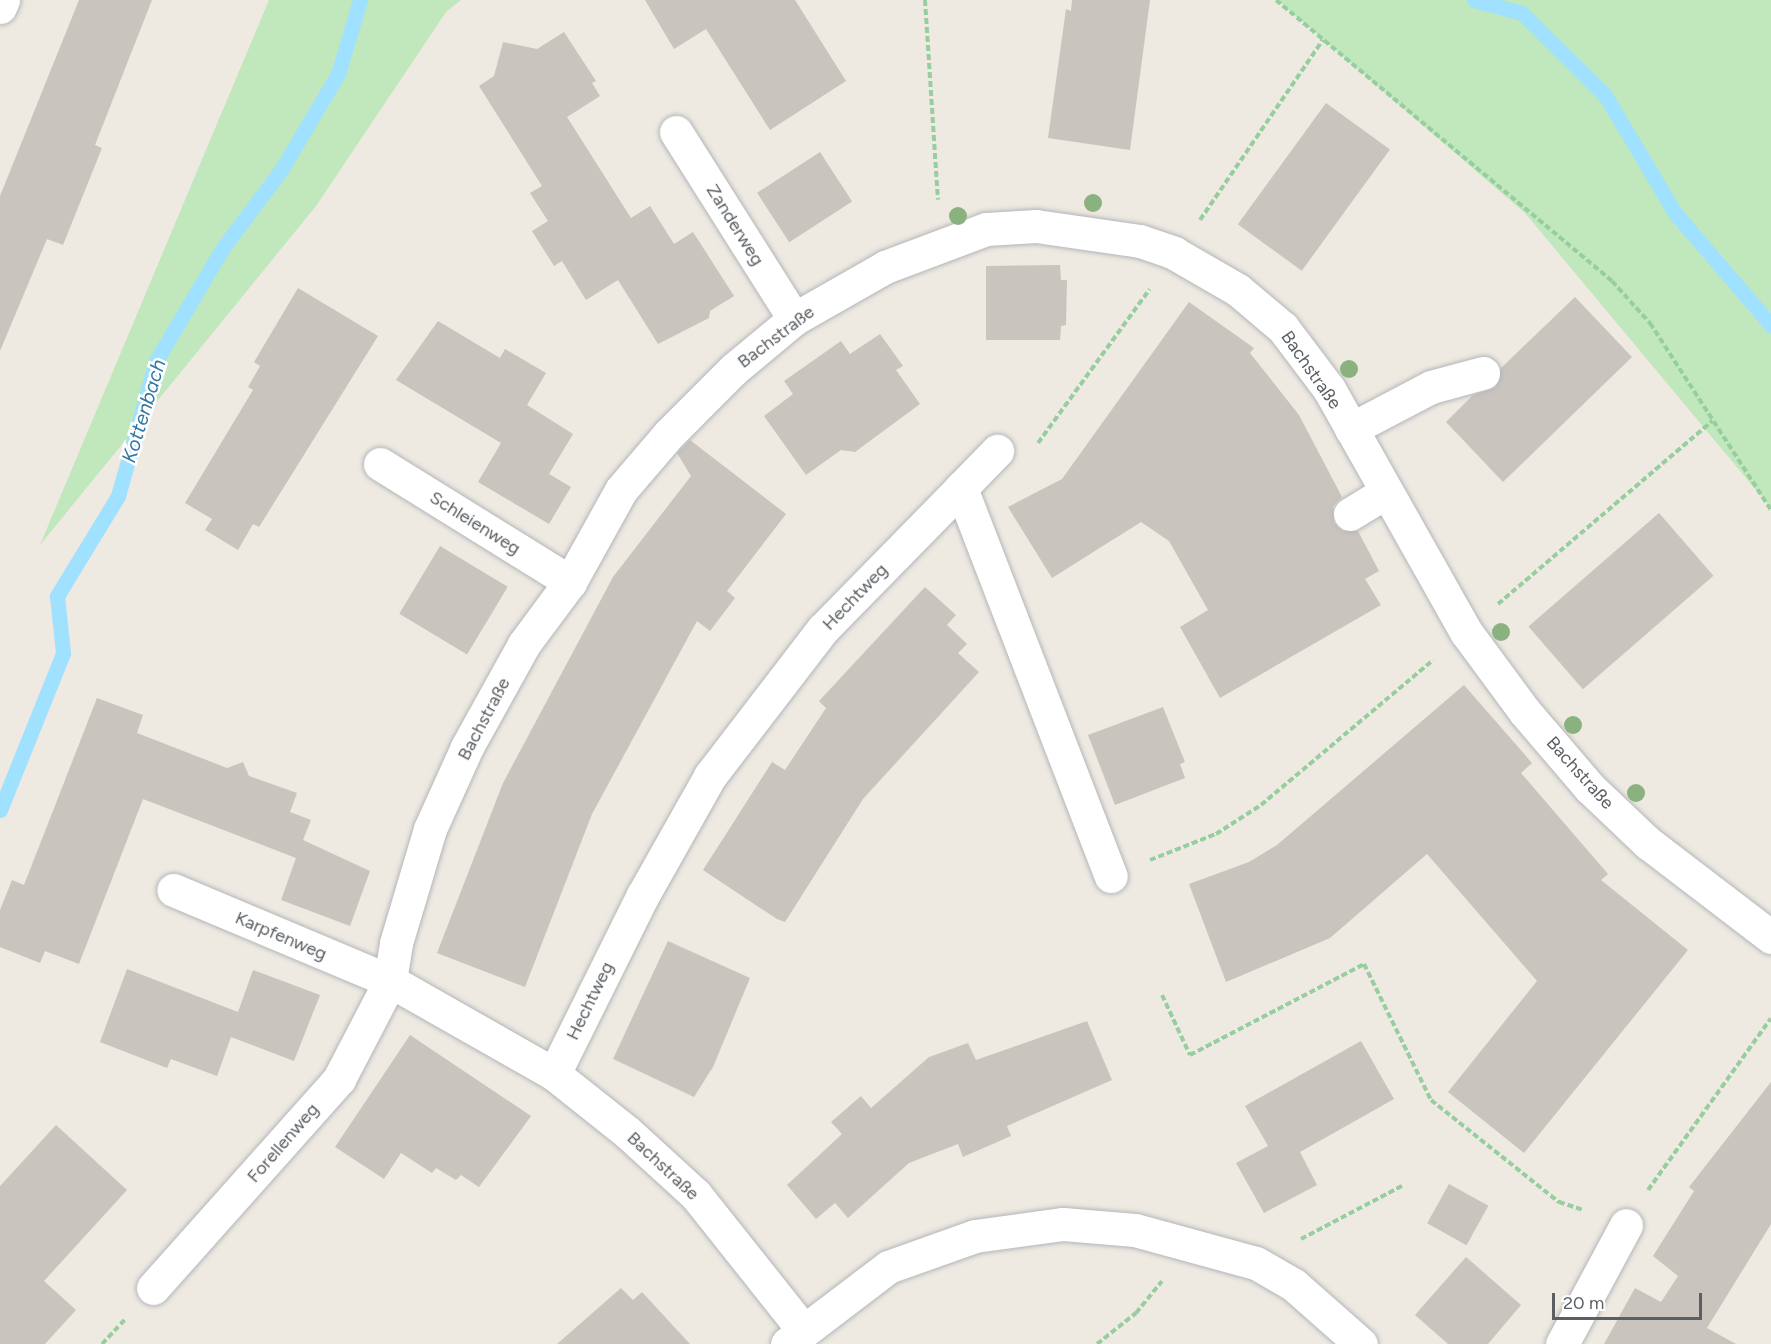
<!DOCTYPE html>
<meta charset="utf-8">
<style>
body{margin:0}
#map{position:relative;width:1771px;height:1344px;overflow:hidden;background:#eee9e1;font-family:Figtree,sans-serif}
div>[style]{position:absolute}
.green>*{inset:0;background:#c1e7bc}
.stream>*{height:15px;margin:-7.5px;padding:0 7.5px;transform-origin:7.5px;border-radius:7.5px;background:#a0e1ff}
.building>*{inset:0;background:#c9c4be;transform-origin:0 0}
.path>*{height:4px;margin-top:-2px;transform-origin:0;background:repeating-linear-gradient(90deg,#97ce9f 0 6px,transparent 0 9px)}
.roads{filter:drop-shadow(0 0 2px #b2b6ba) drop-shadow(0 0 2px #b2b6ba)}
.minor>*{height:33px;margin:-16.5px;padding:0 16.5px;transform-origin:16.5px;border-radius:16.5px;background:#fff}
.trees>*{width:18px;height:18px;margin:-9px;border-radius:50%;background:#89b27f}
span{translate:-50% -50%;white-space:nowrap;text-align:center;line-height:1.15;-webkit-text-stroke:5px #fff;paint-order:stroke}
.street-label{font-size:18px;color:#5a5f63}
.water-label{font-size:20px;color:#3378a4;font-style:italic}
.scale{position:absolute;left:1552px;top:1293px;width:150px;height:27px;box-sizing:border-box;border:3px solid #5a5f63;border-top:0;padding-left:8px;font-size:18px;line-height:21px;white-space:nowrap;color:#5a5f63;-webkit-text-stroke:4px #fff;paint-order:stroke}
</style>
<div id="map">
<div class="green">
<div style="clip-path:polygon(269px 0,461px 0,446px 12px,316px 206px,40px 545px)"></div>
<div style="clip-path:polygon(1277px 0,1771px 0,1771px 508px,1525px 213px)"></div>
</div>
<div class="stream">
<div style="left:1474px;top:0;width:50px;rotate:15.2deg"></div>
<div style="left:1522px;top:13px;width:117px;rotate:44.7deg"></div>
<div style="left:1605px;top:95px;width:137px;rotate:59.3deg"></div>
<div style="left:1675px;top:213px;width:148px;rotate:49.4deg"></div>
<div style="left:0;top:810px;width:169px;rotate:-68.1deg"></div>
<div style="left:63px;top:653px;width:57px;rotate:-96deg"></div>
<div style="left:57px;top:596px;width:117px;rotate:-58.6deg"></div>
<div style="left:118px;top:496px;width:140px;rotate:-74.3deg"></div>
<div style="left:156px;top:361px;width:130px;rotate:-59.5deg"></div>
<div style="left:222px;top:249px;width:99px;rotate:-53.2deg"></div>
<div style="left:281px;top:170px;width:112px;rotate:-59.3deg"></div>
<div style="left:338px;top:74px;width:77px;rotate:-73.4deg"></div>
</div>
<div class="building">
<div style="clip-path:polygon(79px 0,152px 0,95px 145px,102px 148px,63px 245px,47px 239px,0 351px,0 196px)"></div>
<div style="clip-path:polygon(645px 0,795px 0,846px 81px,770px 130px,706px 29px,674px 49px)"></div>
<div style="clip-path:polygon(1072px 0,1150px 0,1130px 150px,1048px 138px,1066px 9px,1071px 11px)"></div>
<div style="clip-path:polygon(564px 32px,596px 81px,592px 83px,600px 96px,567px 117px,631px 218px,650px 206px,674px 244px,693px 232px,734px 296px,710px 311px,709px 318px,658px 344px,618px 280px,586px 300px,562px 261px,554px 266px,532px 231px,548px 221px,530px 193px,542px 186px,479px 86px,494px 76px,503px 42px,537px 49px)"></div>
<div style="left:1326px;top:103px;width:79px;height:150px;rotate:36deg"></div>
<div style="left:820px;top:152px;width:59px;height:75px;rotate:57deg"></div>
<div style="clip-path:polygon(1060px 265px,1061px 280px,1067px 280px,1066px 325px,1061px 326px,1060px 340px,986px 340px,986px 266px)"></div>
<div style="clip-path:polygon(298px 288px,378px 336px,259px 527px,253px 524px,238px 550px,205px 530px,212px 519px,185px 503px,253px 390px,248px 387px,260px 366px,254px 362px)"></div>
<div style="clip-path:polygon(1575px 297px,1632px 357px,1503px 482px,1446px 422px,1473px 395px,1496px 387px,1501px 368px)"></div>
<div style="clip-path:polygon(1189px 302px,1254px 348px,1250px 353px,1299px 415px,1342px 497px,1333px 506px,1334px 523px,1342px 531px,1358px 531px,1379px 571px,1365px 579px,1381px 605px,1220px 698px,1180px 627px,1208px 610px,1169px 541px,1141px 522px,1052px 578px,1008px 507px,1062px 479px)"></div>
<div style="clip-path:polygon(438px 321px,500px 358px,505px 349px,546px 373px,527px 405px,573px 434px,549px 474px,571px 487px,549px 524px,478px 482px,501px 443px,396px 380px)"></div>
<div style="clip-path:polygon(880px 334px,903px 366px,896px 370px,920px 404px,855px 452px,841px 450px,806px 475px,764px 416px,793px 394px,784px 381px,841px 341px,850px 354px)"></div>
<div style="clip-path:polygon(690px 440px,786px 514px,727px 591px,735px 598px,710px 631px,697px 621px,592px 814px,525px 987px,437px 953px,503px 783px,613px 577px,691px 476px,677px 453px)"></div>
<div style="left:1659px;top:513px;width:83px;height:173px;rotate:49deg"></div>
<div style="left:440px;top:546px;width:79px;height:79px;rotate:31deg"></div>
<div style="clip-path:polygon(925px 587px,956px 615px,947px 625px,967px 644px,958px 653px,979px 672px,863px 799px,785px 922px,777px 919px,703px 870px,772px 762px,785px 770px,826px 708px,819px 701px)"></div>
<div style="clip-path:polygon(1464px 685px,1532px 763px,1521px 773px,1608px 874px,1601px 880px,1688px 950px,1524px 1153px,1448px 1092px,1537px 981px,1427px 854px,1330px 938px,1226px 982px,1189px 884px,1249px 862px,1277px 845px)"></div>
<div style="clip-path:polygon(97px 698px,143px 715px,137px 733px,227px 768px,243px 762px,249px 776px,297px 793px,290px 812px,311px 820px,303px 840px,370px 871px,350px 926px,281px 900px,296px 858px,143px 799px,79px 964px,45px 951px,40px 963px,0 947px,0 910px,12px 880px,24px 885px)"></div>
<div style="clip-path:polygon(1163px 707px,1185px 762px,1180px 764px,1185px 778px,1115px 805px,1088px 735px)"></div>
<div style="clip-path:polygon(668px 941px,750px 978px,713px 1067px,694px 1097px,613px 1059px)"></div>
<div style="clip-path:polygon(127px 969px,238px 1012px,253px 970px,320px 995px,294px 1061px,231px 1037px,217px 1076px,171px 1059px,167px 1068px,100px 1042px)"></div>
<div style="clip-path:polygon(1087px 1021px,1112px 1080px,1007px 1126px,1011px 1136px,963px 1157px,958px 1144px,909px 1163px,848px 1218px,835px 1203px,816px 1219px,787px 1185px,842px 1134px,831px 1122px,861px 1096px,871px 1108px,929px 1057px,968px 1043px,976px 1060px)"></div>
<div style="clip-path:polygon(410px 1035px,531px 1116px,479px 1187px,461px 1175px,456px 1180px,436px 1168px,432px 1173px,401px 1153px,384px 1179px,335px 1147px)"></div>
<div style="clip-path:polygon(1361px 1041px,1394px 1099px,1300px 1152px,1317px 1185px,1264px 1213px,1236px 1163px,1268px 1146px,1245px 1106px)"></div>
<div style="clip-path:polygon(1771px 1082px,1771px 1224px,1707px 1328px,1736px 1344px,1604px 1344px,1635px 1288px,1661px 1302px,1678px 1276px,1653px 1256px,1694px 1191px,1689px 1187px)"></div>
<div style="clip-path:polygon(56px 1125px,127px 1190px,44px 1281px,76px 1310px,45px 1344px,0 1344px,0 1186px)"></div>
<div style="left:1449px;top:1184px;width:45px;height:45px;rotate:29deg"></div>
<div style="clip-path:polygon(1466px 1257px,1521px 1305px,1488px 1344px,1448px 1344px,1415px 1315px)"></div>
<div style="clip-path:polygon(621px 1288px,633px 1300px,642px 1292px,690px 1344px,557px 1344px)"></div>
</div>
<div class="path">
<div style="left:925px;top:0;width:200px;rotate:86.3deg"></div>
<div style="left:1276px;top:0;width:438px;rotate:39.9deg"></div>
<div style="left:1612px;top:281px;width:57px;rotate:47.9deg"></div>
<div style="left:1650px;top:323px;width:223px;rotate:57.1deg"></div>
<div style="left:1200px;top:220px;width:218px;rotate:-55.7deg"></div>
<div style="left:1038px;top:443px;width:190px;rotate:-54deg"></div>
<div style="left:1498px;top:604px;width:282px;rotate:-40.5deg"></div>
<div style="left:1150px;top:860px;width:71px;rotate:-21.5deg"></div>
<div style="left:1216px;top:834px;width:54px;rotate:-32.8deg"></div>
<div style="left:1261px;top:805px;width:225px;rotate:-40.1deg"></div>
<div style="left:1162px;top:995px;width:66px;rotate:65deg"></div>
<div style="left:1190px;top:1055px;width:196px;rotate:-27.6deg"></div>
<div style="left:1364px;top:964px;width:152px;rotate:63.8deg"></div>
<div style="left:1431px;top:1100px;width:164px;rotate:38.6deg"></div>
<div style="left:1559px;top:1202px;width:26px;rotate:18deg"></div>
<div style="left:1648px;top:1190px;width:211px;rotate:-54.4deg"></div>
<div style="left:1301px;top:1239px;width:116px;rotate:-27.7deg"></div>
<div style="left:102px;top:1344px;width:33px;rotate:-47deg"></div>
<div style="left:1097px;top:1344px;width:50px;rotate:-38.5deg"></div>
<div style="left:1136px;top:1313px;width:41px;rotate:-50.9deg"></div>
</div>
<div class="roads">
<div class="minor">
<div style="left:0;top:7px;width:8px;rotate:-67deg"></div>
<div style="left:676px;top:132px;width:221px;rotate:57.7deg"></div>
<div style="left:1351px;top:429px;width:90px;rotate:-27.7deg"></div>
<div style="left:1431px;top:387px;width:54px;rotate:-15.1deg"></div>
<div style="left:380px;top:464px;width:224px;rotate:31.8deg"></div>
<div style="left:961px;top:488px;width:52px;rotate:-45.8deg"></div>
<div style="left:1350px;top:514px;width:42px;rotate:-31.4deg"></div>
<div style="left:554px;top:1074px;width:200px;rotate:-63.6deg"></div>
<div style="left:643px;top:895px;width:137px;rotate:-60.6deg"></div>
<div style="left:710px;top:776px;width:185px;rotate:-52.5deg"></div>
<div style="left:823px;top:629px;width:197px;rotate:-45.6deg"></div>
<div style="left:961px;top:488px;width:416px;rotate:68.9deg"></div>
<div style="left:153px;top:1288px;width:280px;rotate:-48.3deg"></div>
<div style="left:339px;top:1079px;width:110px;rotate:-62.5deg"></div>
<div style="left:390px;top:981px;width:235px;rotate:-157.2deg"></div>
<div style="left:804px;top:1331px;width:174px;rotate:-128.5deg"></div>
<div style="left:696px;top:1195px;width:93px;rotate:-137.6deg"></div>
<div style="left:627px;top:1132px;width:93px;rotate:-141.5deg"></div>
<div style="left:554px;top:1074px;width:189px;rotate:-150.4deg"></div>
<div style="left:390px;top:981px;width:38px;rotate:-81deg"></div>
<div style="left:396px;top:943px;width:119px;rotate:-73.4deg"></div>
<div style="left:430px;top:829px;width:90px;rotate:-65.7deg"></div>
<div style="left:467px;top:747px;width:118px;rotate:-61deg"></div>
<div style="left:524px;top:644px;width:77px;rotate:-53.4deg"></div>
<div style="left:570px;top:582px;width:105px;rotate:-61deg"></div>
<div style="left:621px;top:490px;width:74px;rotate:-49.4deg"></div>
<div style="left:669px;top:434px;width:92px;rotate:-45deg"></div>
<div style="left:734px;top:369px;width:78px;rotate:-39.8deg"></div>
<div style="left:794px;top:319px;width:105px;rotate:-29.7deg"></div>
<div style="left:885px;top:267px;width:108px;rotate:-20.6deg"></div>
<div style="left:986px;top:229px;width:50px;rotate:-3.4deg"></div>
<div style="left:1036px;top:226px;width:105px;rotate:8.2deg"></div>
<div style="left:1140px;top:241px;width:36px;rotate:19deg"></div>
<div style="left:1174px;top:253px;width:74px;rotate:30deg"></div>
<div style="left:1238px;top:290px;width:59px;rotate:40.2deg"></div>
<div style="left:1283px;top:328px;width:76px;rotate:53deg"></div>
<div style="left:1329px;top:389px;width:279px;rotate:60.6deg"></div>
<div style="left:1466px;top:632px;width:99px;rotate:53.6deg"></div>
<div style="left:1525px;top:712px;width:100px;rotate:49.5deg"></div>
<div style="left:1590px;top:788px;width:80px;rotate:43.5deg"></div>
<div style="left:1648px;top:843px;width:155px;rotate:37.4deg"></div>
<div style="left:787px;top:1344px;width:127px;rotate:-37.3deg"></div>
<div style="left:888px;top:1267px;width:92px;rotate:-19.6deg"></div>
<div style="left:975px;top:1236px;width:89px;rotate:-7.8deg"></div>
<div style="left:1063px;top:1224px;width:72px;rotate:4.8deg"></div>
<div style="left:1135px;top:1230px;width:125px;rotate:15.3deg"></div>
<div style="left:1256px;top:1263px;width:44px;rotate:30.1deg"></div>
<div style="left:1294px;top:1285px;width:89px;rotate:41.4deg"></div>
<div style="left:1562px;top:1344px;width:135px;rotate:-61.7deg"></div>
</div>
</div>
<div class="trees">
<div style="left:1093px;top:203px"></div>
<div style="left:958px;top:216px"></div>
<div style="left:1349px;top:369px"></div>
<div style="left:1501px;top:632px"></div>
<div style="left:1573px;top:725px"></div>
<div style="left:1636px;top:793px"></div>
</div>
<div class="street-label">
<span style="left:735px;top:225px;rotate:58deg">Zanderweg</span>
<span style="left:776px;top:337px;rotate:-37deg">Bachstraße</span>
<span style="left:1311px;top:370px;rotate:55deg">Bachstraße</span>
<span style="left:475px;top:523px;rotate:32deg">Schleienweg</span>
<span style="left:855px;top:597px;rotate:-46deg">Hechtweg</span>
<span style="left:484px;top:719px;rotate:-62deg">Bachstraße</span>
<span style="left:1580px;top:773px;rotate:48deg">Bachstraße</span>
<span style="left:281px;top:936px;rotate:23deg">Karpfenweg</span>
<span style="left:590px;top:1001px;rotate:-64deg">Hechtweg</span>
<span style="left:283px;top:1143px;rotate:-49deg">Forellenweg</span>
<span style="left:663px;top:1166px;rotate:43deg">Bachstraße</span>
</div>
<div class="water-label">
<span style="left:144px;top:411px;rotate:-73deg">Kottenbach</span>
</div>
<div class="scale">20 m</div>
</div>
